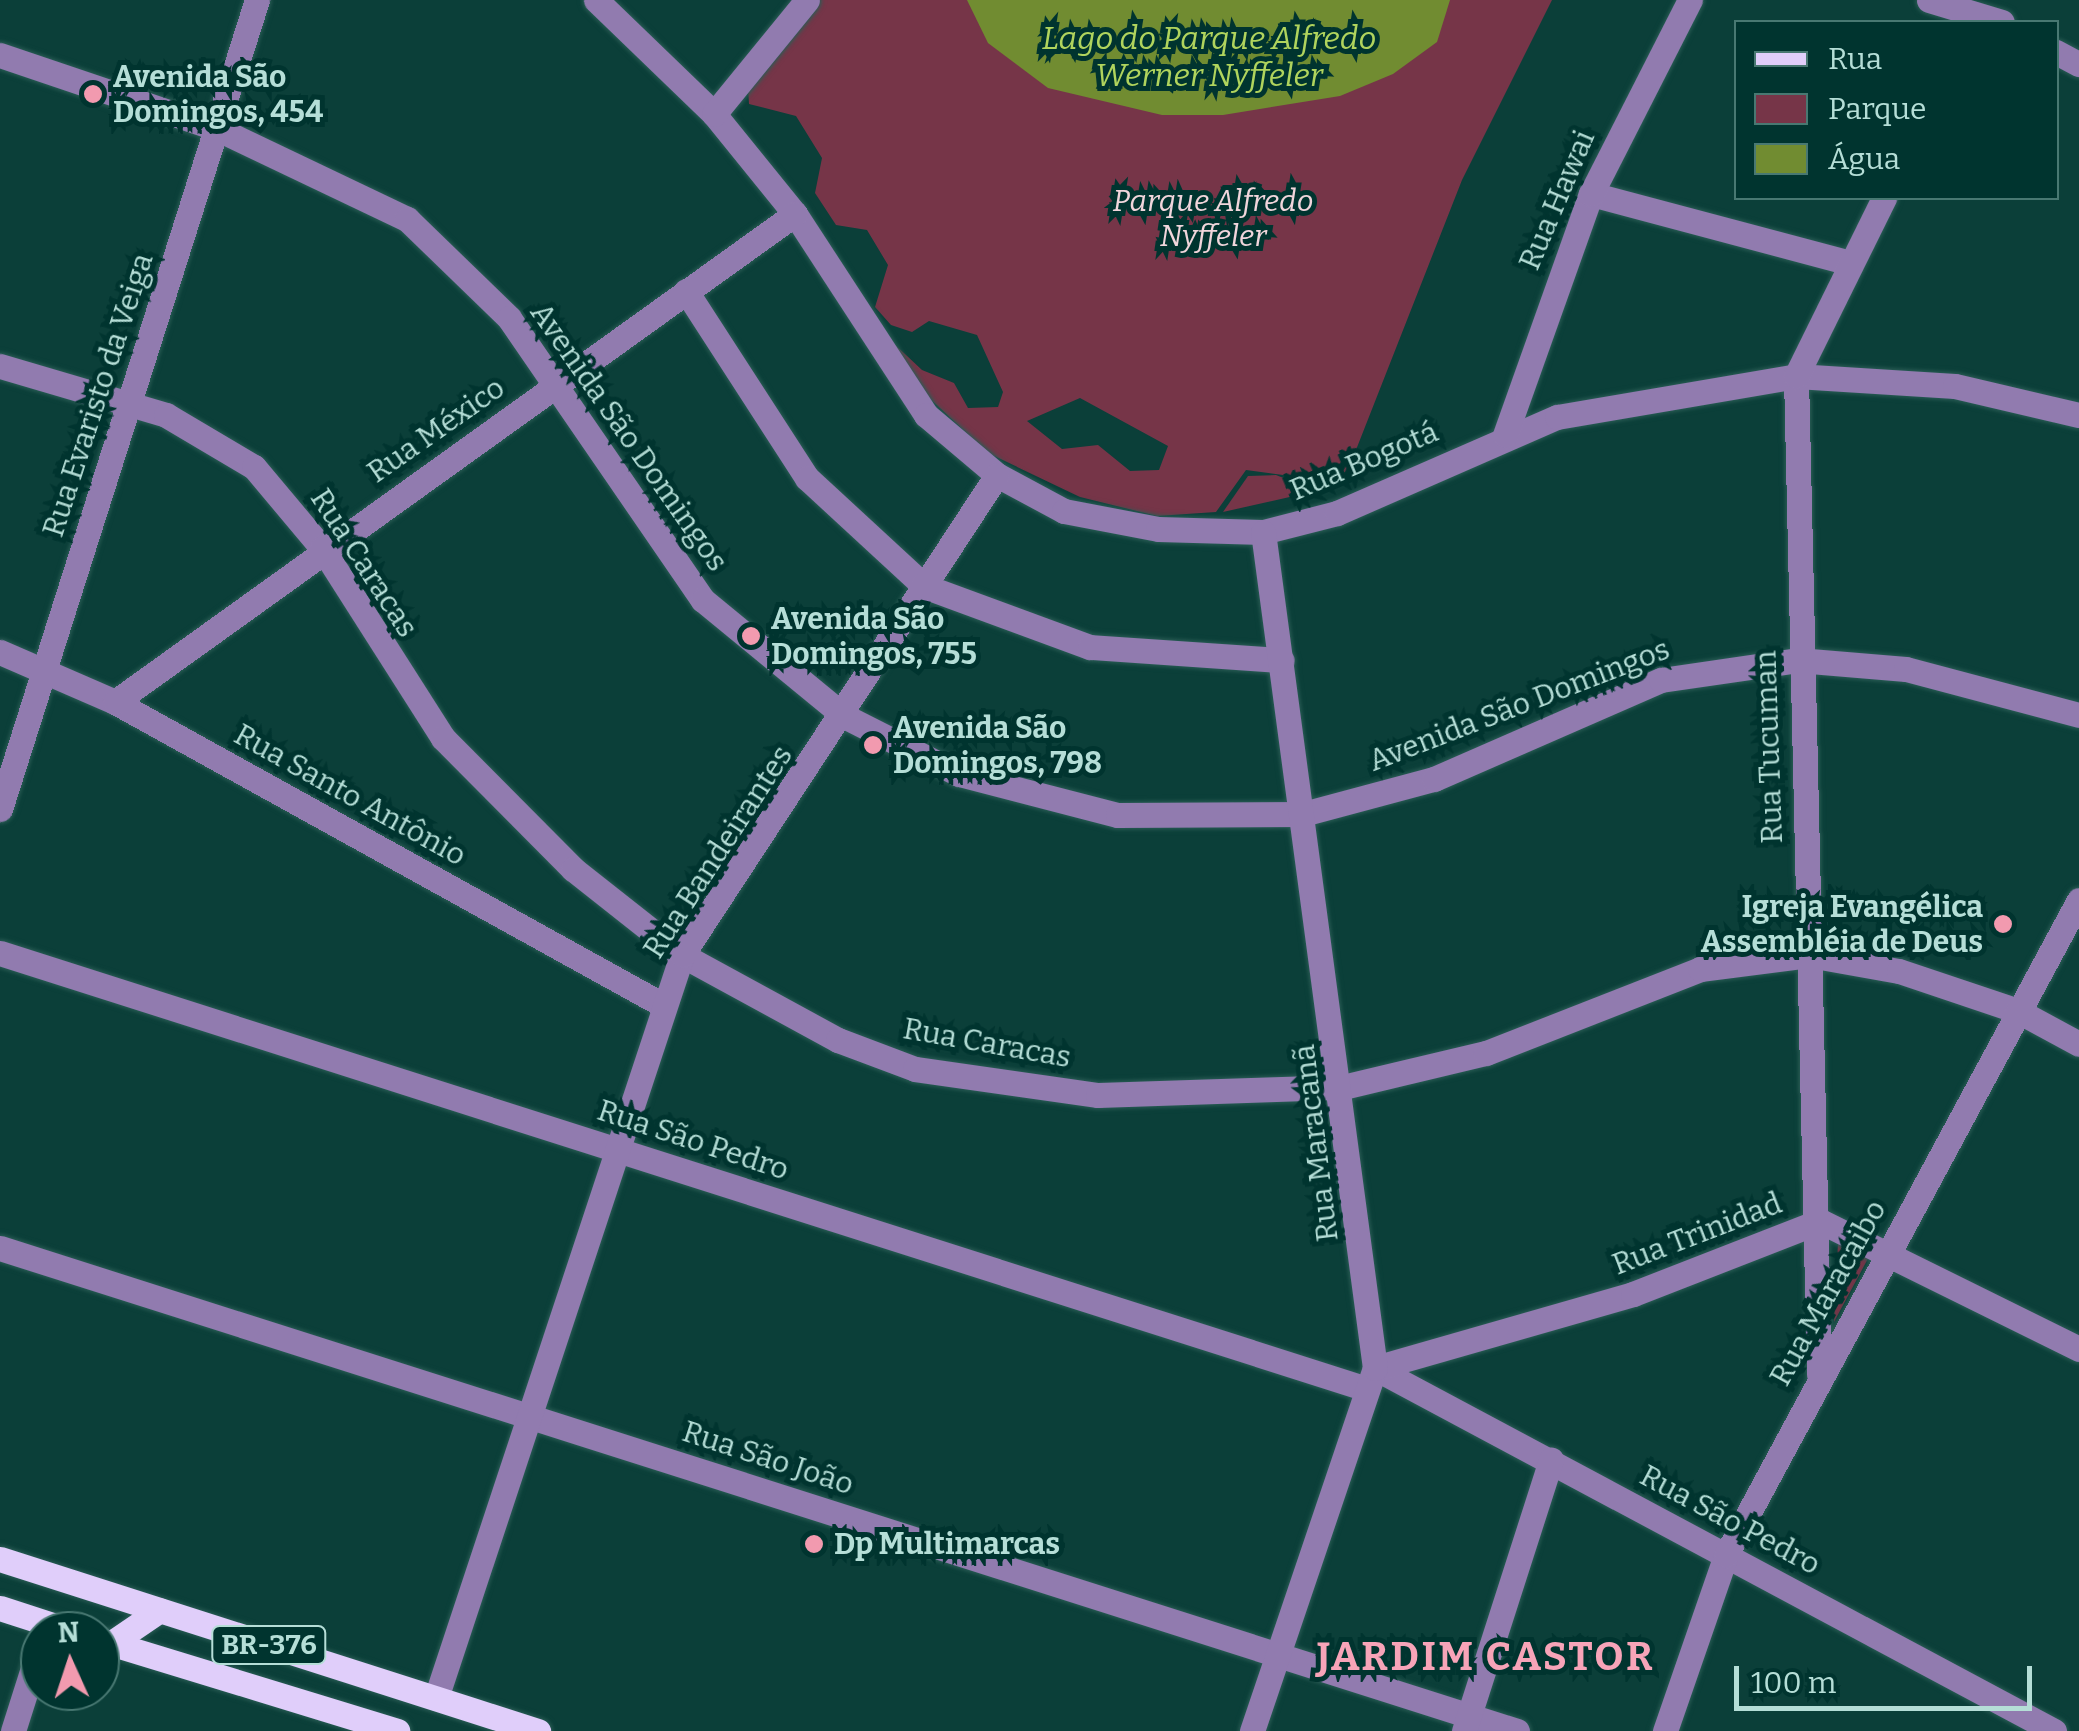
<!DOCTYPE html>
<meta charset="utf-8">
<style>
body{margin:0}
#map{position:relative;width:2079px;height:1731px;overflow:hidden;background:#0b3f39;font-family:Bitter,serif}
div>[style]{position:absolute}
.green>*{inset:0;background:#763548}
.water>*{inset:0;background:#718c31}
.roads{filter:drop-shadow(0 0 2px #2a5c55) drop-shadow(0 0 2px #2a5c55)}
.minor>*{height:25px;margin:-12.5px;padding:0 12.5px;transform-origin:12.5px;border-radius:12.5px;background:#917baf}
.major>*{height:25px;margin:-12.5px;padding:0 12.5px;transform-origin:12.5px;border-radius:12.5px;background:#e0cefa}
.dots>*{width:28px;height:28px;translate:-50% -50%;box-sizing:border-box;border:5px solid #00342f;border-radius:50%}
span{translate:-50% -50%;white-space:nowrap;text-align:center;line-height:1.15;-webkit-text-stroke:10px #00342f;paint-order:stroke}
.shield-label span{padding:2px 8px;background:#00342f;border:2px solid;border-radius:8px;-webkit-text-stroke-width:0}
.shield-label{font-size:28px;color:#b5ded7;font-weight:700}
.poi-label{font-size:30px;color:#b5ded7;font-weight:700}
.left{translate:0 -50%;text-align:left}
.right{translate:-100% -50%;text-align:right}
.street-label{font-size:30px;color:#b5ded7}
.park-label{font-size:30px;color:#f1d6dc;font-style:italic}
.water-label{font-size:32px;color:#b0d45d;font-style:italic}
.district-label{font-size:40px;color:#f7a4b8;font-weight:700;letter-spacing:2.5px}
.legend{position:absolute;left:1734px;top:20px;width:325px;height:180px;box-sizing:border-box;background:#00342f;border:2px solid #487872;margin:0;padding:12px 18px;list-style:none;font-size:30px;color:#b5ded7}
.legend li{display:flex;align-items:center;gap:20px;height:50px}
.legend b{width:50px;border:2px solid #487872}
.north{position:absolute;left:20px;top:1611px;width:100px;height:100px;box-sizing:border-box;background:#00342f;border:2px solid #487872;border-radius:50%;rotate:357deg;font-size:28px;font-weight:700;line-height:40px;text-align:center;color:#b5ded7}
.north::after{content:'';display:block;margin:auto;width:35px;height:45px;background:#f29aaf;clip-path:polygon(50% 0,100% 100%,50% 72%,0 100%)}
.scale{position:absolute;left:1734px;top:1666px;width:298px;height:45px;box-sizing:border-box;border:5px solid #b5ded7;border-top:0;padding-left:12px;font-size:30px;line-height:35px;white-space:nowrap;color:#b5ded7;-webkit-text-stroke:8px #00342f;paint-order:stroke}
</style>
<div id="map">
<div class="green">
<div style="clip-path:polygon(evenodd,819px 0,1552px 0,1462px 180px,1343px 483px,1246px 470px,1216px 512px,1157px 516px,1080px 497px,988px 453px,925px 394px,890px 340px,922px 370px,954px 383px,968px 408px,998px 407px,1003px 392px,977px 335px,929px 321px,912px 332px,891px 325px,875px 307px,888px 265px,867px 230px,836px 225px,815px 193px,822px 158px,796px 116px,749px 104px,748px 89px,819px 0,1080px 398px,1168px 446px,1159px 470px,1130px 471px,1098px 445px,1062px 449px,1027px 421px,1080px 398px)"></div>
<div style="clip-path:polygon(1276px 475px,1316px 491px,1223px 512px,1248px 476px)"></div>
<div style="clip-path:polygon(1838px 1243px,1871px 1253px,1834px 1322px)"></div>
</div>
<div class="water">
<div style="clip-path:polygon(967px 0,1450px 0,1437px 42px,1393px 74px,1340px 96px,1223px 115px,1162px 115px,1048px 88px,988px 43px)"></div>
</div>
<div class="roads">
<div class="minor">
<div style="left:596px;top:0;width:164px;rotate:44deg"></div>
<div style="left:714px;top:114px;width:129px;rotate:51deg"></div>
<div style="left:795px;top:214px;width:240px;rotate:56.9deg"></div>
<div style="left:926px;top:415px;width:93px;rotate:40.2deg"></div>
<div style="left:997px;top:475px;width:76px;rotate:28.2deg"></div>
<div style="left:1064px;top:511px;width:96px;rotate:10.8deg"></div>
<div style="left:1158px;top:529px;width:105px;rotate:1.6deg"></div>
<div style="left:1263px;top:532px;width:76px;rotate:-14.4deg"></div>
<div style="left:1337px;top:513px;width:240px;rotate:-23.6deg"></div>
<div style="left:1557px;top:417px;width:242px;rotate:-9.7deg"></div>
<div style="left:1796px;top:376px;width:159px;rotate:3.6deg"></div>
<div style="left:1955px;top:386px;width:127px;rotate:13.2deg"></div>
<div style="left:1929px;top:0;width:76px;rotate:16.8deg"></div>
<div style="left:2056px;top:52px;width:26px;rotate:28deg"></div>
<div style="left:0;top:55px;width:228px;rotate:18.7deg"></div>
<div style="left:216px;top:128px;width:212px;rotate:25.5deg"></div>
<div style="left:407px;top:219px;width:142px;rotate:44.1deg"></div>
<div style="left:509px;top:318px;width:342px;rotate:55.5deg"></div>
<div style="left:703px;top:600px;width:183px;rotate:39.4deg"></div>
<div style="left:844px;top:716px;width:129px;rotate:26.8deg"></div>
<div style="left:959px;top:774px;width:164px;rotate:14.5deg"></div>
<div style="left:1118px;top:815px;width:185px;rotate:-0.3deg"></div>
<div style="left:1303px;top:814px;width:136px;rotate:-15deg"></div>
<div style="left:1434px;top:779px;width:248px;rotate:-23.6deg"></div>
<div style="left:1661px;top:680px;width:138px;rotate:-8.3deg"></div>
<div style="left:1798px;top:660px;width:108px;rotate:4.8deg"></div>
<div style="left:1906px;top:669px;width:179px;rotate:14.9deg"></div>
<div style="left:714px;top:114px;width:147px;rotate:-50.8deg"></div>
<div style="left:1591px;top:194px;width:265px;rotate:14.9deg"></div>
<div style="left:686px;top:291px;width:223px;rotate:57.1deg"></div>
<div style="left:807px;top:478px;width:159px;rotate:42.7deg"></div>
<div style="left:924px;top:586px;width:177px;rotate:20.2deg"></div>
<div style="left:1090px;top:647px;width:192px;rotate:3.9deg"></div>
<div style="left:0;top:366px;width:173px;rotate:16.4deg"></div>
<div style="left:166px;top:415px;width:102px;rotate:30.6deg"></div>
<div style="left:254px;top:467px;width:106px;rotate:50deg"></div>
<div style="left:322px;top:548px;width:225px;rotate:57.5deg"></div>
<div style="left:443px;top:738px;width:185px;rotate:45.2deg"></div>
<div style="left:573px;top:869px;width:139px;rotate:38.3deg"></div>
<div style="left:682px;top:955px;width:178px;rotate:28.6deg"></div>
<div style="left:838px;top:1040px;width:82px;rotate:20.6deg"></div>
<div style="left:915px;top:1069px;width:185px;rotate:8.1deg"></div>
<div style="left:1098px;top:1095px;width:245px;rotate:-1.9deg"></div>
<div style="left:1343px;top:1087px;width:147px;rotate:-13.4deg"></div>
<div style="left:1486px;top:1053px;width:230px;rotate:-21.4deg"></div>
<div style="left:1700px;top:969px;width:110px;rotate:-7.3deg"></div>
<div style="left:1809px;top:955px;width:91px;rotate:10.1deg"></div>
<div style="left:1899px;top:971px;width:126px;rotate:18.6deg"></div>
<div style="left:2018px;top:1011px;width:69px;rotate:28.4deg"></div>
<div style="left:1505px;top:435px;width:256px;rotate:-70.4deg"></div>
<div style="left:1591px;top:194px;width:218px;rotate:-63deg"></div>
<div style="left:0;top:652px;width:125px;rotate:23.5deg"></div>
<div style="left:115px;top:702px;width:626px;rotate:28.94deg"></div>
<div style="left:115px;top:702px;width:837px;rotate:-35.67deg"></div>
<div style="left:0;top:809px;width:849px;rotate:-72.38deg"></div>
<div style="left:0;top:953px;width:1435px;rotate:17.69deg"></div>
<div style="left:0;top:1248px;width:1592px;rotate:17.66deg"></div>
<div style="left:1375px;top:1368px;width:770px;rotate:28.13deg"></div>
<div style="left:1375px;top:1368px;width:268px;rotate:-16deg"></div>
<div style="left:1633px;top:1294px;width:201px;rotate:-21.3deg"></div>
<div style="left:1820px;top:1221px;width:289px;rotate:26.3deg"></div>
<div style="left:1819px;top:1374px;width:998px;rotate:-91.32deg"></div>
<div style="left:1796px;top:376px;width:199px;rotate:-63.7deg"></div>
<div style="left:436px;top:1698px;width:783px;rotate:-71.68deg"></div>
<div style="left:682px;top:955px;width:574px;rotate:-56.73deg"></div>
<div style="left:13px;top:1731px;width:89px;rotate:-72.4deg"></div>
<div style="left:1252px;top:1731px;width:383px;rotate:-71.3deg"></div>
<div style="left:1375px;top:1368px;width:843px;rotate:-97.63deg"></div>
<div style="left:1464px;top:1731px;width:285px;rotate:-72.2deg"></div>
<div style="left:1665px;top:1731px;width:186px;rotate:-70.9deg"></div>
<div style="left:1726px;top:1555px;width:744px;rotate:-61.68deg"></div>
</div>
<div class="major">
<div style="left:0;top:1559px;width:565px;rotate:17.73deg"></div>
<div style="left:0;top:1608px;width:75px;rotate:17.9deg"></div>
<div style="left:100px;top:1640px;width:311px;rotate:17deg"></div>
<div style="left:110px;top:1644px;width:60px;rotate:-34.2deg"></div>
</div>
</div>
<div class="dots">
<div style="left:93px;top:94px;background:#f29aaf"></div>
<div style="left:751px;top:636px;background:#f29aaf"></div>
<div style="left:873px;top:745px;background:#f29aaf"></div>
<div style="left:2003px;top:924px;background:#f29aaf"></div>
<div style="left:814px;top:1544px;background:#f29aaf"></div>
</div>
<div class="shield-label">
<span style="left:269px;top:1645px">BR-376</span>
</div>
<div class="poi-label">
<span class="left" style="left:113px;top:94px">Avenida São<br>Domingos, 454</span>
<span class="left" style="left:771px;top:636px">Avenida São<br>Domingos, 755</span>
<span class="left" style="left:893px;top:745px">Avenida São<br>Domingos, 798</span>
<span class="right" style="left:1983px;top:924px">Igreja Evangélica<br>Assembléia de Deus</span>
<span class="left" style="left:834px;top:1544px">Dp Multimarcas</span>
</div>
<div class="street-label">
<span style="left:1557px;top:200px;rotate:-67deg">Rua Hawai</span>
<span style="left:98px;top:395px;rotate:-72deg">Rua Evaristo da Veiga</span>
<span style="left:436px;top:430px;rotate:-35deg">Rua México</span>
<span style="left:629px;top:437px;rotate:55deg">Avenida São Domingos</span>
<span style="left:1364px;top:461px;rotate:-23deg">Rua Bogotá</span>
<span style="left:364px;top:563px;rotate:57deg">Rua Caracas</span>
<span style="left:1519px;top:705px;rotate:-21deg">Avenida São Domingos</span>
<span style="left:1769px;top:747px;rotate:-92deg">Rua Tucuman</span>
<span style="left:350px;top:795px;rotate:29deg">Rua Santo Antônio</span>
<span style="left:718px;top:852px;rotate:-57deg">Rua Bandeirantes</span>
<span style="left:987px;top:1043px;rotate:10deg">Rua Caracas</span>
<span style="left:693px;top:1140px;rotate:18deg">Rua São Pedro</span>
<span style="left:1316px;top:1143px;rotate:-97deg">Rua Maracanã</span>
<span style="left:1697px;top:1234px;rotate:-21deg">Rua Trinidad</span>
<span style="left:1828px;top:1293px;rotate:-61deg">Rua Maracaibo</span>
<span style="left:768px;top:1458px;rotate:18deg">Rua São João</span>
<span style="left:1730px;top:1520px;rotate:28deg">Rua São Pedro</span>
</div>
<div class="park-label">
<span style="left:1213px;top:218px">Parque Alfredo<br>Nyffeler</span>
</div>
<div class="water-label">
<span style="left:1209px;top:57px">Lago do Parque Alfredo<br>Werner Nyffeler</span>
</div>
<div class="district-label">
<span style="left:1486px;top:1657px">JARDIM CASTOR</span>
</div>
<ul class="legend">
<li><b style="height:12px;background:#e0cefa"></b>Rua</li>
<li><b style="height:28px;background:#763548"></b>Parque</li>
<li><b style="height:28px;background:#718c31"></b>Água</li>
</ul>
<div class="north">N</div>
<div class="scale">100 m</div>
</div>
